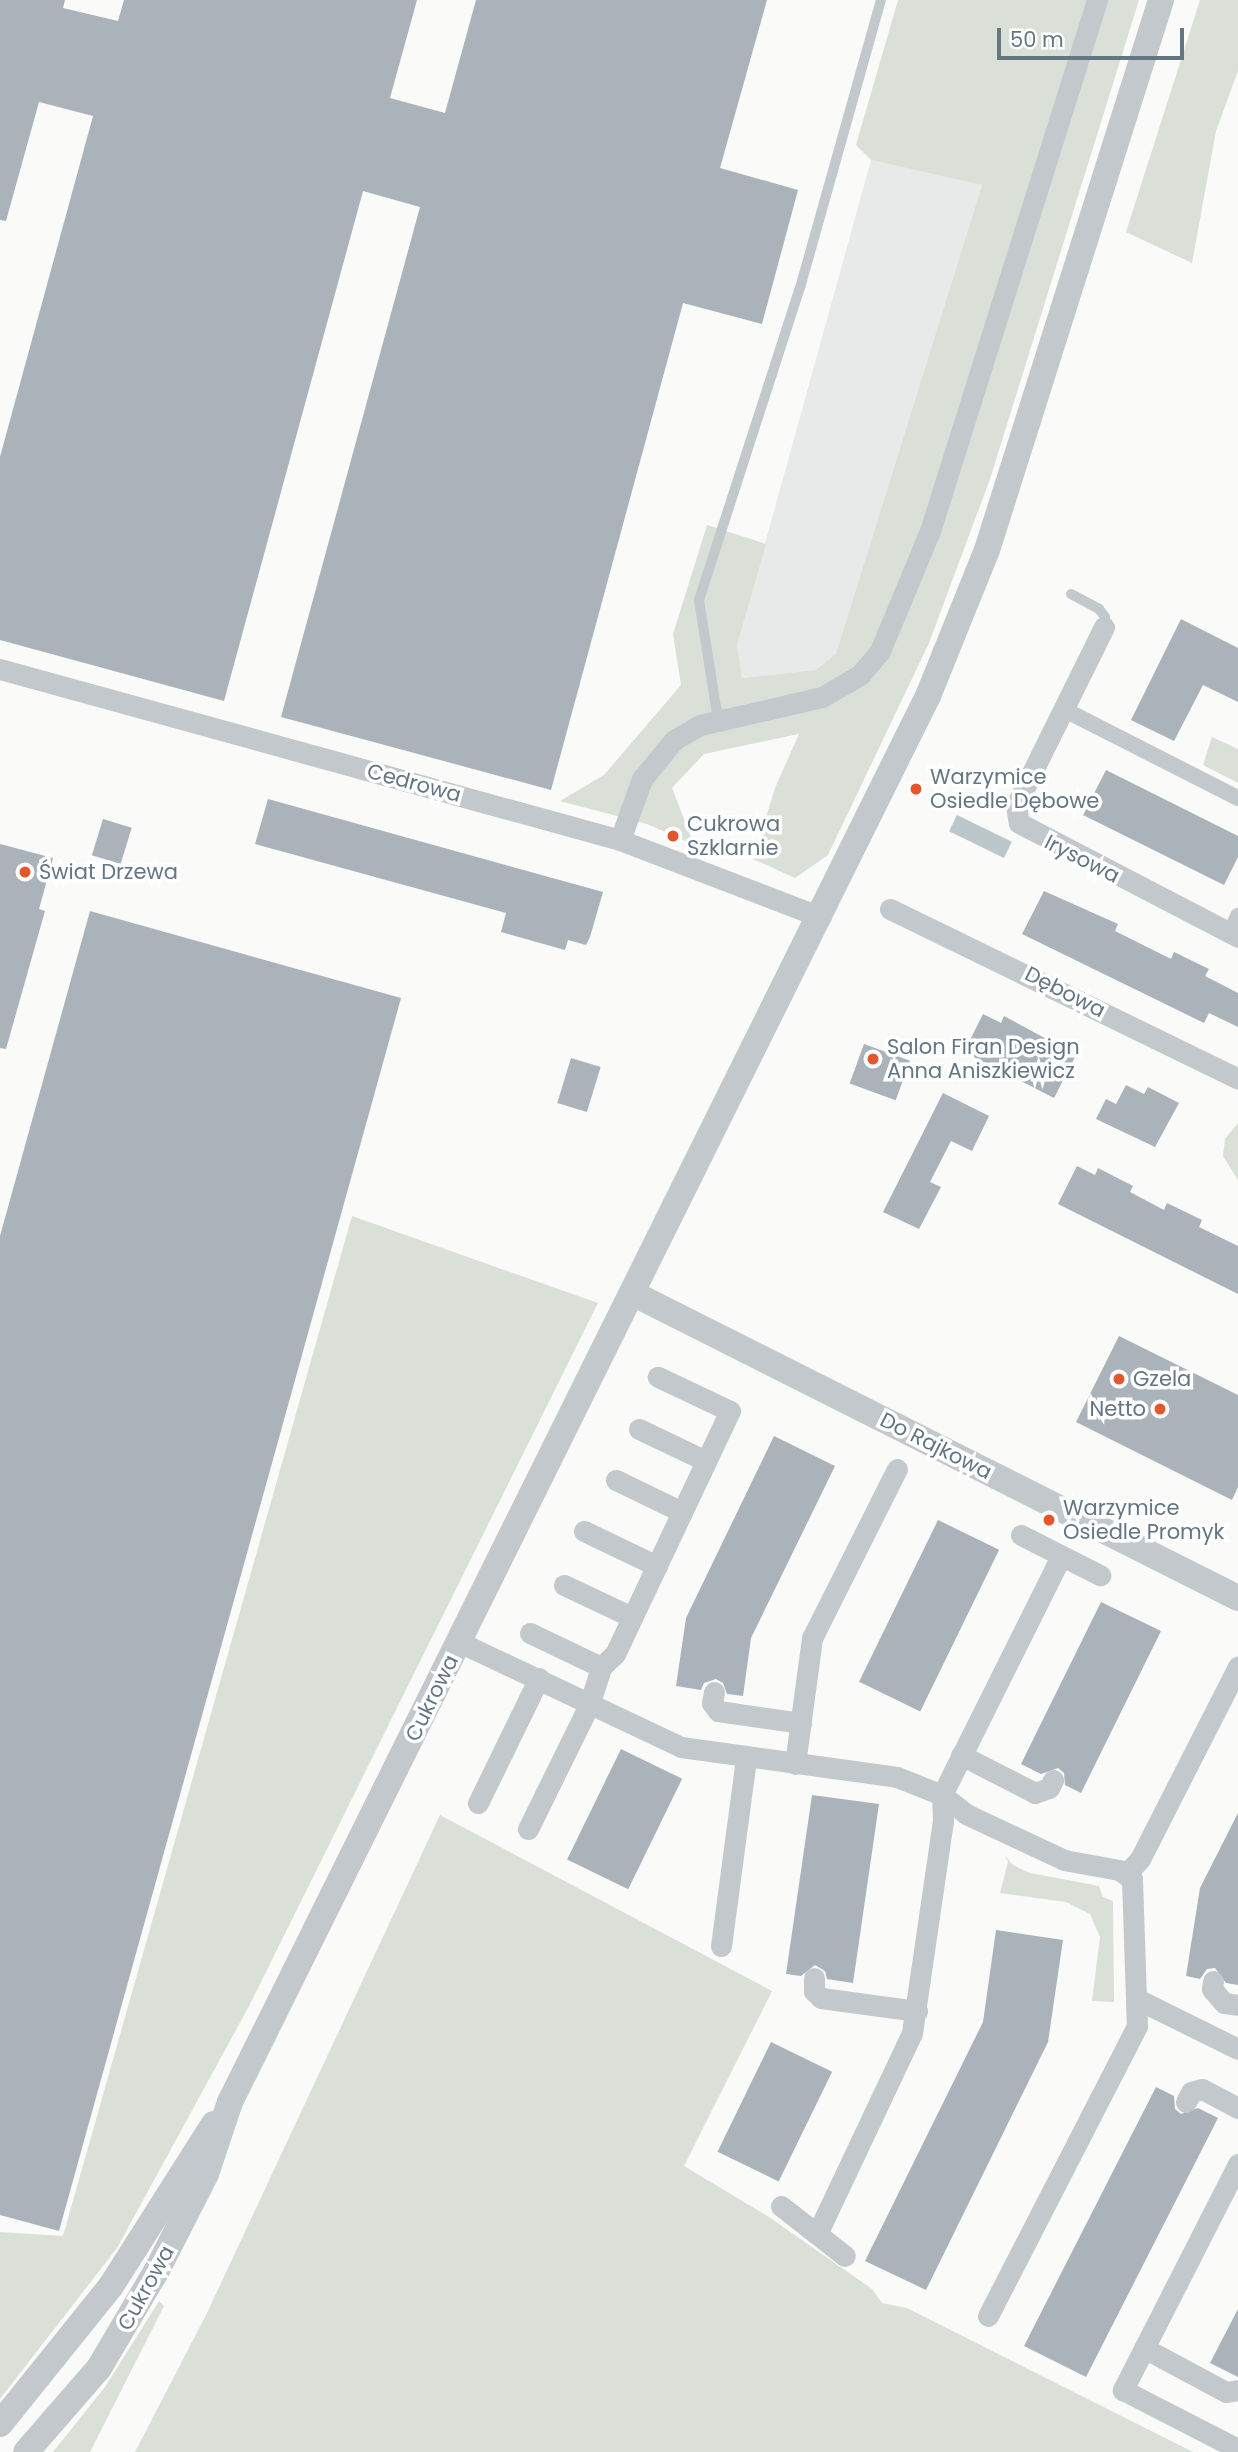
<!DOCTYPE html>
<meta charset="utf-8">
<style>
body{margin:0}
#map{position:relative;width:1238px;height:2452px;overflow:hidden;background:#fafaf8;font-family:Poppins,sans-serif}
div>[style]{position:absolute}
.built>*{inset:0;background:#e8e9e9}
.green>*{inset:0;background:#dadfd7}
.water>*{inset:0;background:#bbc7cb;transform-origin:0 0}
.building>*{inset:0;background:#aab3b9;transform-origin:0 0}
.service>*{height:10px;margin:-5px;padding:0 5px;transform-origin:5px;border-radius:5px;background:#c3c8cc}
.pedestrian>*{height:16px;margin:-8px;padding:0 8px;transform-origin:8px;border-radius:8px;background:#c3c8cc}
.minor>*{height:21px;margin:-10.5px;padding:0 10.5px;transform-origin:10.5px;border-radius:10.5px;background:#c3c8cc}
.tertiary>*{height:26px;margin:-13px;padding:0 13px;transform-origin:13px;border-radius:13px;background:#c3c8cc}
.dots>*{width:19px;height:19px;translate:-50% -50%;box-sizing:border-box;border:4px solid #fff;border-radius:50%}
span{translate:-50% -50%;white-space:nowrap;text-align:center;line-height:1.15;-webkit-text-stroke:7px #fff;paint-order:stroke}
.poi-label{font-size:21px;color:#657683}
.left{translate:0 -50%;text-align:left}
.right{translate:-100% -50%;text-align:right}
.street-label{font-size:21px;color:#657683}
.scale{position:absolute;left:997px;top:28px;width:187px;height:32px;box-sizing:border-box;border:4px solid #657683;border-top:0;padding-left:9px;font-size:21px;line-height:24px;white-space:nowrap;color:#657683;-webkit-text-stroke:5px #fff;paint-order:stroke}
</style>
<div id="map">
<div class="built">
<div style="clip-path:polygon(871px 160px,982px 185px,836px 655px,816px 670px,742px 678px,737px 645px)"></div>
</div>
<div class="green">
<div style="clip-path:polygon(898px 0,1139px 0,990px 479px,929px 643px,828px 855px,795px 878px,753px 859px,775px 788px,799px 734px,704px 754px,672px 788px,694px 845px,647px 824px,560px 801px,604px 775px,681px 685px,673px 634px,707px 525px,766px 544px,737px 645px,742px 678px,816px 670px,836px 654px,982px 185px,871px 160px,856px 145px)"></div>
<div style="clip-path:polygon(1200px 0,1238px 0,1238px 71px,1216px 131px,1192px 263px,1126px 232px)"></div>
<div style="clip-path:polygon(1212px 737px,1238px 749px,1238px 783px,1203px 765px)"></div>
<div style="clip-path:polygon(1238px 1123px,1238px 1180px,1223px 1156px,1225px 1139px)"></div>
<div style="clip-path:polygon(352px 1216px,598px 1303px,249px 2006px,117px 2248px,0 2399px,0 2232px,63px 2236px)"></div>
<div style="clip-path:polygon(440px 1815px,772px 1991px,684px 2166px,769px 2217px,872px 2289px,882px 2303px,907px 2308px,1193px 2452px,135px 2452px,207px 2313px)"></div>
<div style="clip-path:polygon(1005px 1856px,1013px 1865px,1030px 1873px,1099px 1886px,1103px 1897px,1113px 1901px,1114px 2002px,1092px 2001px,1100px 1937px,1090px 1914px,1066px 1902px,1000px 1893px,1008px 1862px)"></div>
<div style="clip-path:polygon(159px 2301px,164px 2306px,90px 2452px,53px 2452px,105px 2387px)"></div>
</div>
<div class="water">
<div style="left:957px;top:815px;width:61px;height:18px;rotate:26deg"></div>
</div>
<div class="building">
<div style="clip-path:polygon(0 0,65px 0,63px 8px,118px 21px,124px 0,417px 0,390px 98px,445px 113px,476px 0,767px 0,720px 168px,798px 190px,762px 324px,683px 303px,551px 790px,281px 717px,420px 207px,363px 191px,224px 701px,0 640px,0 457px,93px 116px,39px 102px,6px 221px,0 220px)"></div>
<div style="clip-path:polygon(1181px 619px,1238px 648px,1238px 702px,1203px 685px,1174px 741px,1131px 720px)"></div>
<div style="clip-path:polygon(1106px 770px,1238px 836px,1238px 857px,1224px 885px,1083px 815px)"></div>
<div style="clip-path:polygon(268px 799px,603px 892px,590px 937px,586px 945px,568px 940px,565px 950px,501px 932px,506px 913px,255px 844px)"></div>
<div style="left:103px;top:819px;width:30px;height:38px;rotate:17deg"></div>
<div style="clip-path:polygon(0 844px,53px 858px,39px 909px,45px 911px,6px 1049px,0 1048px)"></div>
<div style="clip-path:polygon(1044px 891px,1118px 924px,1115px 931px,1171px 959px,1174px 952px,1209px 969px,1205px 976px,1238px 993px,1238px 1027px,1209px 1013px,1204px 1023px,1022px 934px)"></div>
<div style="clip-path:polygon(90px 911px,401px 998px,59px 2231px,0 2215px,0 1236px)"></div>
<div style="clip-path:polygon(983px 1014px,1001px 1023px,1004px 1016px,1076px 1055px,1054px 1098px,964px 1052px)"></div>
<div style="left:864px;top:1044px;width:49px;height:42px;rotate:20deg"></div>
<div style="left:571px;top:1058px;width:31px;height:47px;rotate:17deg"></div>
<div style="clip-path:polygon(1126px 1085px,1144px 1094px,1148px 1087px,1179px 1103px,1155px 1147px,1096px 1119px,1106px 1099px,1116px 1104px)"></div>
<div style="clip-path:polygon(943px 1093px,989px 1116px,972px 1151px,951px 1141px,930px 1182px,941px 1187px,919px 1229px,883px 1212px)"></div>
<div style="clip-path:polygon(1077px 1166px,1095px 1175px,1098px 1168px,1133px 1186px,1130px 1192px,1164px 1210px,1167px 1203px,1202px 1220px,1199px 1227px,1238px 1246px,1238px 1294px,1058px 1204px)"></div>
<div style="clip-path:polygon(1119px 1336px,1238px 1395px,1238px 1487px,1232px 1500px,1076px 1422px)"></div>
<div style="clip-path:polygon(774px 1436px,835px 1466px,751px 1638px,743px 1696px,727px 1694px,723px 1683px,716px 1679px,704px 1683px,701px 1690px,676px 1686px,686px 1618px)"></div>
<div style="left:938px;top:1520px;width:68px;height:180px;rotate:26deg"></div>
<div style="clip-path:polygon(1101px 1602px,1161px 1631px,1081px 1793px,1065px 1785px,1064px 1773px,1058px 1768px,1041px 1774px,1021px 1764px)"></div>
<div style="left:621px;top:1749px;width:68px;height:123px;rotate:26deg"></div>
<div style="clip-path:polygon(812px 1795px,879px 1804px,853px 1983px,827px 1979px,825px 1971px,815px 1965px,801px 1976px,786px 1974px)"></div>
<div style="clip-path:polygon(1238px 1813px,1238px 1985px,1226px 1983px,1215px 1968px,1207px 1969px,1200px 1979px,1186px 1976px,1200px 1888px)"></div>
<div style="clip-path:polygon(996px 1930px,1063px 1940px,1048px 2042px,926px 2290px,865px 2261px,983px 2022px)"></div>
<div style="left:771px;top:2042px;width:68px;height:122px;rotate:26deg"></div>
<div style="clip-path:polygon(1156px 2087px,1174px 2096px,1175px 2109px,1181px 2114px,1198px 2108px,1218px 2118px,1086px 2377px,1024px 2346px)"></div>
<div style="clip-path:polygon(1238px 2309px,1238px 2377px,1210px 2363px)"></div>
</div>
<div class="service">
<div style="left:1071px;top:594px;width:32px;rotate:28deg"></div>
<div style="left:1099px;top:609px;width:10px;rotate:53deg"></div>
<div style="left:1105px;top:617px;width:10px;rotate:96deg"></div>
<div style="left:718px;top:720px;width:121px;rotate:-99deg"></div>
<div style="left:699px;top:600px;width:328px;rotate:-72.1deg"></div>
<div style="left:800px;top:288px;width:299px;rotate:-74.3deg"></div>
</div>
<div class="pedestrian">
<div style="left:1063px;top:709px;width:196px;rotate:27deg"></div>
<div style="left:1230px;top:933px;width:19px;rotate:-65deg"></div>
</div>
<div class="minor">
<div style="left:1104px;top:627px;width:199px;rotate:116.3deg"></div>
<div style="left:1016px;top:805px;width:18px;rotate:81deg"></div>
<div style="left:1019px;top:823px;width:247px;rotate:27.5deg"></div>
<div style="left:0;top:669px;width:643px;rotate:15.42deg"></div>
<div style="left:620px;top:840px;width:215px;rotate:21deg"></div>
<div style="left:620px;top:840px;width:65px;rotate:-70.2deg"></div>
<div style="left:642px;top:779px;width:50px;rotate:-50.6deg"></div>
<div style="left:674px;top:740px;width:30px;rotate:-30deg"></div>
<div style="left:700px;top:725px;width:125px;rotate:-12.9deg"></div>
<div style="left:822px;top:697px;width:44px;rotate:-30.1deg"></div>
<div style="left:860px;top:675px;width:31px;rotate:-50deg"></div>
<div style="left:880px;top:651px;width:130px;rotate:-67.4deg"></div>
<div style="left:930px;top:531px;width:557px;rotate:-72.54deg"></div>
<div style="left:890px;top:909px;width:387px;rotate:26deg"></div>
<div style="left:639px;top:1429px;width:74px;rotate:25.5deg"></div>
<div style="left:616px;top:1480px;width:73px;rotate:25.9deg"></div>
<div style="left:584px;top:1531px;width:81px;rotate:25.6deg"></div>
<div style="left:1021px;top:1535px;width:89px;rotate:26.9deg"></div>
<div style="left:564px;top:1585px;width:75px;rotate:25.2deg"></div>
<div style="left:530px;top:1633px;width:79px;rotate:25.6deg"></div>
<div style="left:459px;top:1642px;width:246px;rotate:25.3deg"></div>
<div style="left:681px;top:1747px;width:218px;rotate:7.9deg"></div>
<div style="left:897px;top:1777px;width:48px;rotate:21.8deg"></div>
<div style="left:942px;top:1795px;width:31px;rotate:38deg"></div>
<div style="left:966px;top:1814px;width:108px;rotate:25.1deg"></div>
<div style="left:1064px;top:1860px;width:56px;rotate:10.3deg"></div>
<div style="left:1119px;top:1870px;width:16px;rotate:35deg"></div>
<div style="left:1132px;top:1879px;width:147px;rotate:88.1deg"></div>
<div style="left:1137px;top:2026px;width:326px;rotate:117.2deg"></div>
<div style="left:714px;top:1692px;width:11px;rotate:100deg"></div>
<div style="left:712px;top:1703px;width:10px;rotate:53deg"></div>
<div style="left:718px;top:1711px;width:84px;rotate:8.2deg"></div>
<div style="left:961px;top:1755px;width:83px;rotate:27.2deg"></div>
<div style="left:1035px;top:1793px;width:15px;rotate:-20deg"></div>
<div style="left:1049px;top:1788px;width:9px;rotate:-63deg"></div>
<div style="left:795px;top:1764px;width:127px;rotate:-82.3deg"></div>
<div style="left:812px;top:1638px;width:189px;rotate:-63.3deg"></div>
<div style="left:478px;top:1803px;width:139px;rotate:-64deg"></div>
<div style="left:528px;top:1829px;width:138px;rotate:-63.8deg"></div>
<div style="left:589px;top:1705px;width:40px;rotate:-72deg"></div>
<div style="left:601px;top:1667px;width:19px;rotate:-43deg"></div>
<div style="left:615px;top:1654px;width:269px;rotate:-64.7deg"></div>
<div style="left:730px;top:1411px;width:80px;rotate:-154.7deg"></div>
<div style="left:1127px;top:1873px;width:19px;rotate:-47deg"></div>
<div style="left:1140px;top:1859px;width:216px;rotate:-63deg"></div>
<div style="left:721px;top:1946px;width:189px;rotate:-82.4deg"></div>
<div style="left:814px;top:1978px;width:13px;rotate:90deg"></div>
<div style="left:814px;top:1991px;width:10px;rotate:45deg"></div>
<div style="left:821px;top:1998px;width:97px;rotate:7.7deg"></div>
<div style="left:1213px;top:1981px;width:8px;rotate:97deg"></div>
<div style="left:1212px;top:1989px;width:18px;rotate:49deg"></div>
<div style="left:1224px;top:2003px;width:14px;rotate:8deg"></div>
<div style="left:1139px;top:2000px;width:110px;rotate:26.3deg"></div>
<div style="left:1186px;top:2102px;width:11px;rotate:-63deg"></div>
<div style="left:1191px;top:2092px;width:11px;rotate:-15deg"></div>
<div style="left:1202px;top:2089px;width:41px;rotate:27.8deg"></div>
<div style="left:1238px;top:2164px;width:254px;rotate:117deg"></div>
<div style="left:1123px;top:2390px;width:129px;rotate:27.2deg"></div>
<div style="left:781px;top:2206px;width:81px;rotate:38deg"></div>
<div style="left:817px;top:2234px;width:222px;rotate:-64.7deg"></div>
<div style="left:912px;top:2033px;width:214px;rotate:-81.7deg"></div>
<div style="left:943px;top:1821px;width:26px;rotate:-92deg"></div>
<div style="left:942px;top:1795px;width:267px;rotate:-63.5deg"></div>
<div style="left:1144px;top:2348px;width:93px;rotate:28.2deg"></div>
<div style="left:1226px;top:2392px;width:12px;rotate:-9deg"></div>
</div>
<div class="tertiary">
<div style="left:634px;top:1294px;width:676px;rotate:26.72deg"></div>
<div style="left:0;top:2424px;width:177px;rotate:-51.2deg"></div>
<div style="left:111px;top:2286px;width:192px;rotate:-57.6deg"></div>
<div style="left:26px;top:2452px;width:111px;rotate:-49deg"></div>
<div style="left:99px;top:2368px;width:114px;rotate:-59.4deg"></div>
<div style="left:157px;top:2270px;width:108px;rotate:-63deg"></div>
<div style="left:206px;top:2174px;width:76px;rotate:-71.6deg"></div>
<div style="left:230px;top:2102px;width:1570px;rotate:-63.6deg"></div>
<div style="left:928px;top:696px;width:157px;rotate:-68deg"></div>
<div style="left:987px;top:550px;width:577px;rotate:-72.44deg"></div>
</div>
<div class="dots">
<div style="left:916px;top:789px;background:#e4572e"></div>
<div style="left:673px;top:836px;background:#e4572e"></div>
<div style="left:25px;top:872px;background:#e4572e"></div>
<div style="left:873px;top:1059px;background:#e4572e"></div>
<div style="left:1119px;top:1379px;background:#e4572e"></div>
<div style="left:1160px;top:1409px;background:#e4572e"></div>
<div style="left:1049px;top:1520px;background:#e4572e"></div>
</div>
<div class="poi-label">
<span class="left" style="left:930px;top:789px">Warzymice<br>Osiedle Dębowe</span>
<span class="left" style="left:687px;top:836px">Cukrowa<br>Szklarnie</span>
<span class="left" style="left:39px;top:872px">Świat Drzewa</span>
<span class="left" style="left:887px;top:1059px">Salon Firan Design<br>Anna Aniszkiewicz</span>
<span class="left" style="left:1133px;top:1379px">Gzela</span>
<span class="right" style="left:1146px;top:1409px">Netto</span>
<span class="left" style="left:1063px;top:1520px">Warzymice<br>Osiedle Promyk</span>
</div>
<div class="street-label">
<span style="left:414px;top:783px;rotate:15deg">Cedrowa</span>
<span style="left:1082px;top:859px;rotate:27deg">Irysowa</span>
<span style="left:1065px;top:992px;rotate:27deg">Dębowa</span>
<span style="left:936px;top:1446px;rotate:27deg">Do Rajkowa</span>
<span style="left:432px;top:1698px;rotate:-64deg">Cukrowa</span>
<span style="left:146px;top:2288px;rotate:-61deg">Cukrowa</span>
</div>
<div class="scale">50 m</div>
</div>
